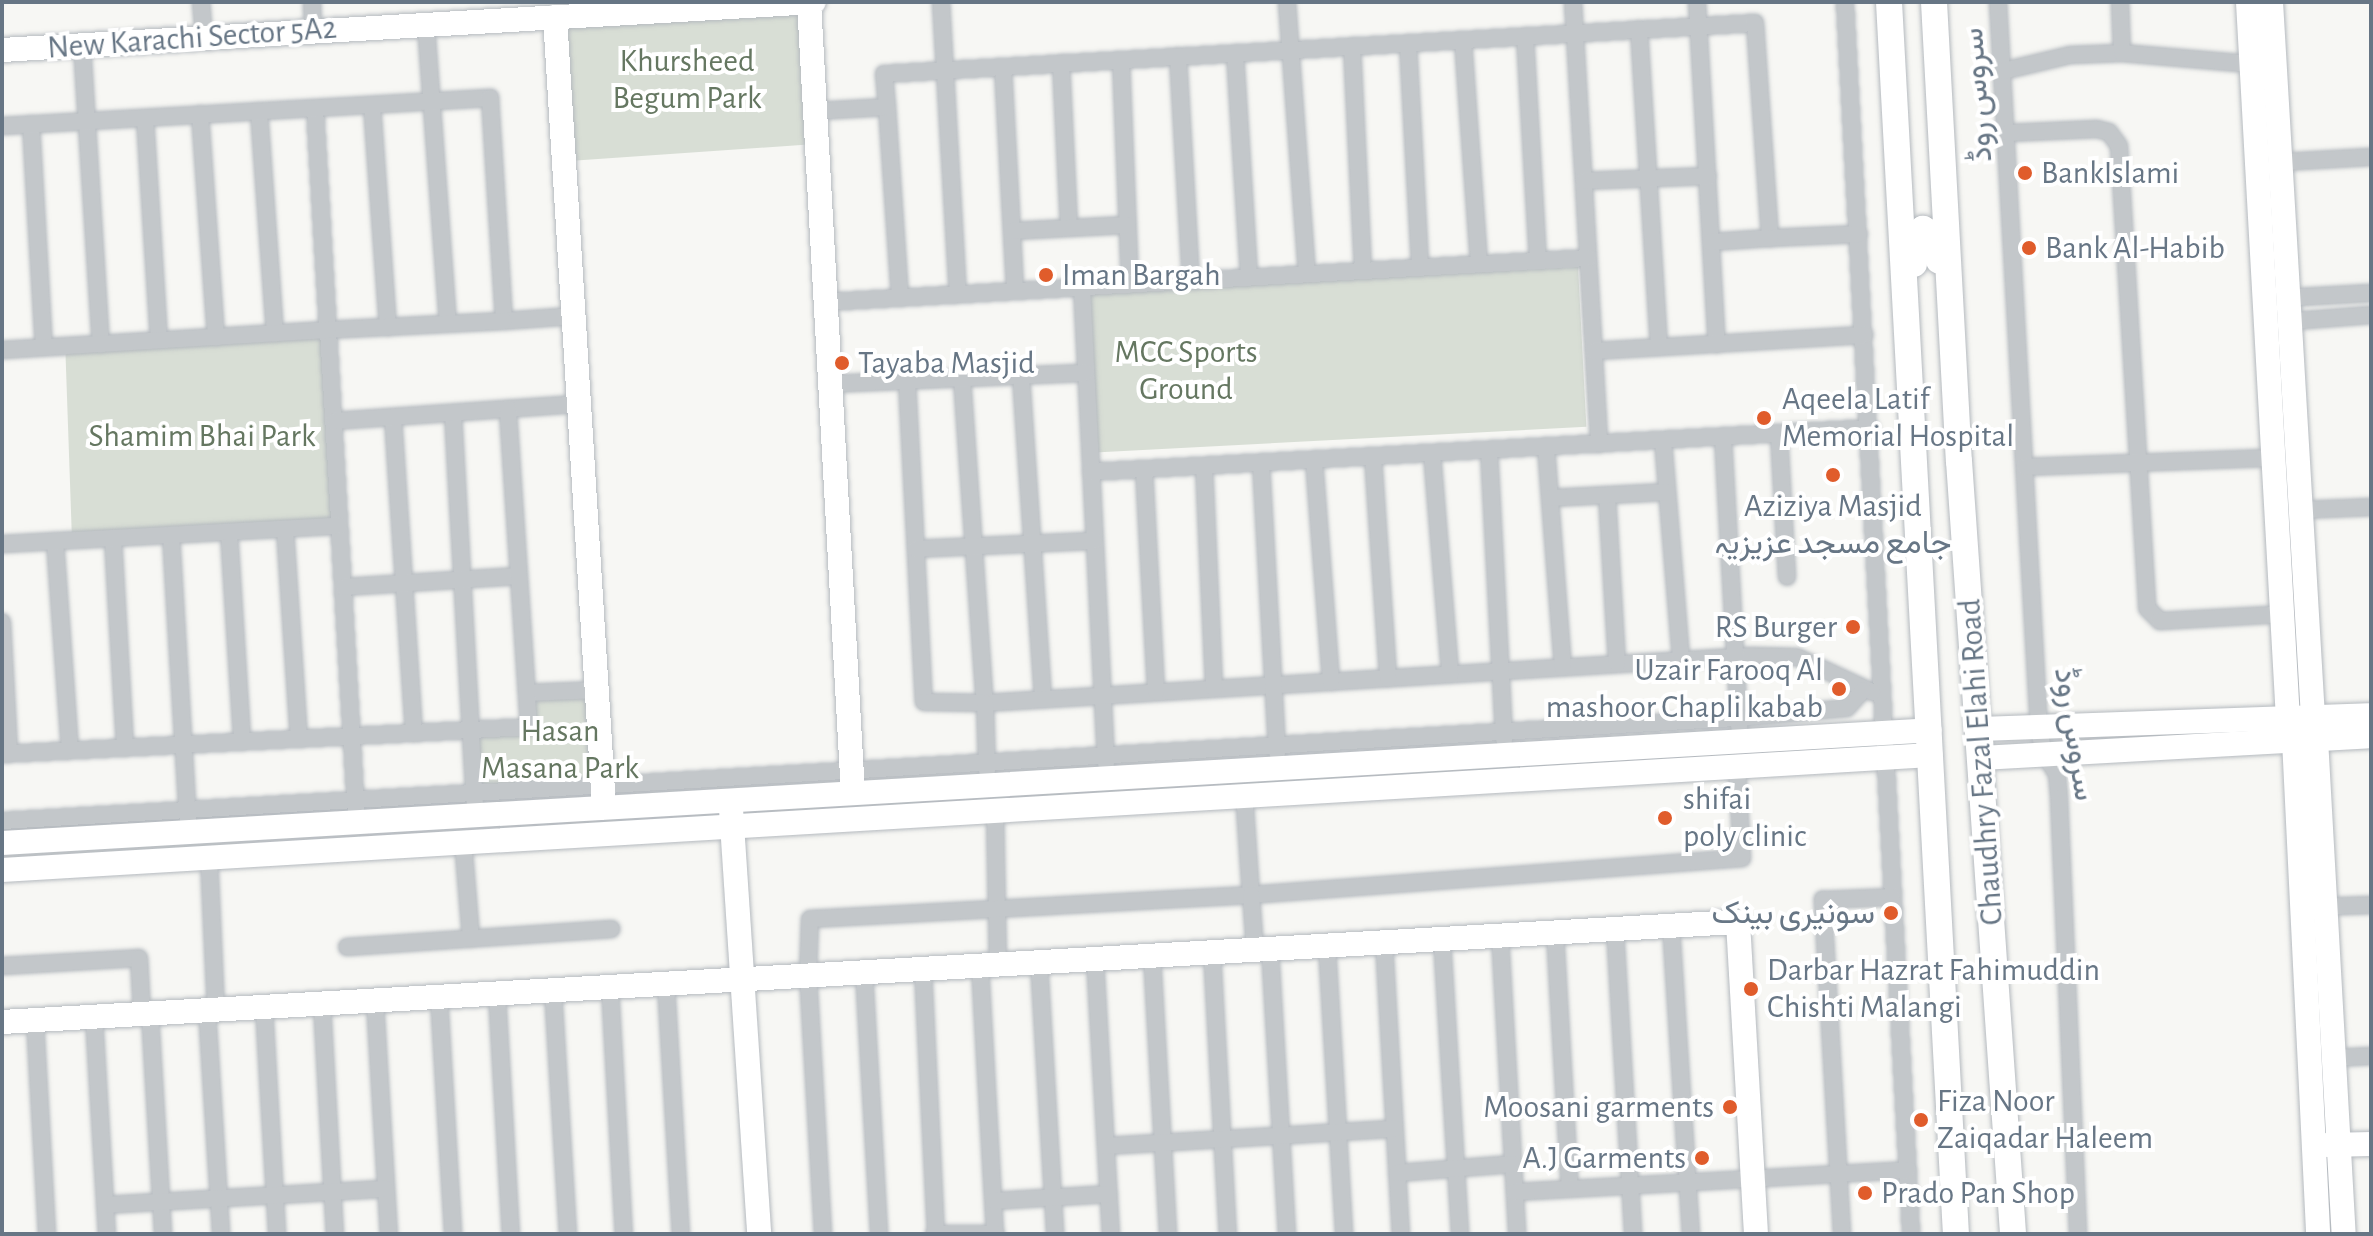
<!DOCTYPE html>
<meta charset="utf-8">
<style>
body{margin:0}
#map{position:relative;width:2373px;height:1236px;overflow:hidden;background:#f7f7f4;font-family:"Alegreya Sans",Vazirmatn,sans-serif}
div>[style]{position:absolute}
.green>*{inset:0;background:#d8ded5;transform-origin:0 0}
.roads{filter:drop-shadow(0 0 2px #b5babf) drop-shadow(0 0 2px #b5babf)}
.street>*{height:16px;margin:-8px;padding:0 8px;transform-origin:8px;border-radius:8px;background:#c3c7ca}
.secondary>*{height:24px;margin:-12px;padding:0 12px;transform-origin:12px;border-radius:12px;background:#fff}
.primary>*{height:26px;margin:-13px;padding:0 13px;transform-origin:13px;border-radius:13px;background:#fff}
.dots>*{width:22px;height:22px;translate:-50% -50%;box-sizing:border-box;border:4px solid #fff;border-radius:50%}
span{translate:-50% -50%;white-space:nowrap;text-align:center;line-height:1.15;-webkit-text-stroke:8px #fff;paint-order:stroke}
.street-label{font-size:32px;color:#677685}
.park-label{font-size:32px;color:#657761}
.poi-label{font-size:32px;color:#677685}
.left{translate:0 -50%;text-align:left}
.right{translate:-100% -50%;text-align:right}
.frame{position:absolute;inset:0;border:4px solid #677685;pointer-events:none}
</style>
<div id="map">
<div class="green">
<div style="left:809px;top:2px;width:142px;height:254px;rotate:86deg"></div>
<div style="left:1578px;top:267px;width:160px;height:492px;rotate:87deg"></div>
<div style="left:331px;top:335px;width:191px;height:266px;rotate:88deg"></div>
<div style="clip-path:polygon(592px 692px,598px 785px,478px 790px,474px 732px,532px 728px,531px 695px)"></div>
</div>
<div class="roads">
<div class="street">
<div style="left:201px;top:2px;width:36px;rotate:85deg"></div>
<div style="left:312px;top:2px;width:28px;rotate:88deg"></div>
<div style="left:941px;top:2px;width:293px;rotate:86.7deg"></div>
<div style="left:1287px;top:2px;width:273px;rotate:85.8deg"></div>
<div style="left:1573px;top:2px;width:443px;rotate:86.6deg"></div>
<div style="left:1697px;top:2px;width:343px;rotate:86.7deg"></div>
<div style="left:1845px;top:2px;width:1234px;rotate:86.93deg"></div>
<div style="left:1998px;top:2px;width:728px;rotate:86.77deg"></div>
<div style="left:2039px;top:729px;width:25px;rotate:79deg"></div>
<div style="left:2044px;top:754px;width:24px;rotate:57deg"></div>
<div style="left:2057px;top:774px;width:24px;rotate:85deg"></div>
<div style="left:2059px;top:798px;width:436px;rotate:87.5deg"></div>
<div style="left:2120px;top:2px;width:51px;rotate:87.8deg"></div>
<div style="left:426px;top:25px;width:299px;rotate:85.8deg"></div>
<div style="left:1639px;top:29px;width:319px;rotate:86.4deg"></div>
<div style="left:1525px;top:36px;width:225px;rotate:86.7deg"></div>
<div style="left:1463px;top:40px;width:225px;rotate:85.9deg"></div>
<div style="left:1408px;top:43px;width:225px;rotate:86.9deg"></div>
<div style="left:82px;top:45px;width:300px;rotate:86.4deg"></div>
<div style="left:1352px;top:46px;width:225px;rotate:87.2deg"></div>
<div style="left:1235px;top:53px;width:225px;rotate:86.4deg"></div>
<div style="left:1178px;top:56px;width:225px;rotate:86.7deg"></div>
<div style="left:1121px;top:60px;width:225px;rotate:87.7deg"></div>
<div style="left:1061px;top:63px;width:165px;rotate:87.2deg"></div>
<div style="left:1003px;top:67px;width:224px;rotate:86.9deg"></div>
<div style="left:2003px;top:71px;width:69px;rotate:-13.4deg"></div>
<div style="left:2070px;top:55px;width:52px;rotate:-2.2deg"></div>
<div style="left:2122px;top:53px;width:129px;rotate:4.9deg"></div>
<div style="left:372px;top:105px;width:223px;rotate:85.9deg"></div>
<div style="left:887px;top:107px;width:191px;rotate:86.1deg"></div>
<div style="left:315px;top:108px;width:703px;rotate:86.66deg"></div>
<div style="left:259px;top:111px;width:223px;rotate:85.9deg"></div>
<div style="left:817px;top:111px;width:70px;rotate:-3.3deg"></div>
<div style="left:887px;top:107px;width:33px;rotate:-95deg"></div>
<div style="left:884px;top:74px;width:872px;rotate:-3.35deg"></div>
<div style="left:1755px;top:23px;width:216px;rotate:86deg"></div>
<div style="left:1770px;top:238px;width:89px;rotate:-2.6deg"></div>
<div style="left:200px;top:114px;width:224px;rotate:85.9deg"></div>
<div style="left:145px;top:118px;width:222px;rotate:86.4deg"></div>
<div style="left:31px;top:124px;width:223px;rotate:86.7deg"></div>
<div style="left:2px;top:126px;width:489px;rotate:-3.3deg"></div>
<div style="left:490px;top:98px;width:223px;rotate:86.4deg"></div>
<div style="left:504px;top:321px;width:69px;rotate:-4.1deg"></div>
<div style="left:2008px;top:133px;width:89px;rotate:-2.6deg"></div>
<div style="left:2097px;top:129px;width:12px;rotate:14deg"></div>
<div style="left:2109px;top:132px;width:17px;rotate:54deg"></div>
<div style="left:2119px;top:146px;width:463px;rotate:86.5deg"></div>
<div style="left:2147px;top:608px;width:18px;rotate:45deg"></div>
<div style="left:2160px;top:621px;width:124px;rotate:-3.2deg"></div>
<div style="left:2282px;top:162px;width:89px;rotate:-3.2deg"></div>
<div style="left:1584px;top:181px;width:124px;rotate:-2.3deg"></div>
<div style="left:1012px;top:231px;width:115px;rotate:-3deg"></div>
<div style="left:1711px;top:242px;width:59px;rotate:-3.9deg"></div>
<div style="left:1082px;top:287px;width:477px;rotate:87.1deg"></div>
<div style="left:2282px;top:298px;width:89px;rotate:-3.2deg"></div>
<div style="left:827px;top:302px;width:762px;rotate:-3.31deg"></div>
<div style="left:2281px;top:322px;width:90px;rotate:-4.4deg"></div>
<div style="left:326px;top:330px;width:178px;rotate:-2.9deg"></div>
<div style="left:2px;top:350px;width:326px;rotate:-3.5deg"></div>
<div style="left:1594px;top:351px;width:271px;rotate:-3.4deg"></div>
<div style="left:1021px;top:376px;width:324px;rotate:86.1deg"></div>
<div style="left:962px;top:378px;width:326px;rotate:86deg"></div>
<div style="left:985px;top:703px;width:767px;rotate:-3.51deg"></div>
<div style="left:1751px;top:656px;width:46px;rotate:1.2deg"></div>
<div style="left:1797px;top:657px;width:83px;rotate:25deg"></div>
<div style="left:907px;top:381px;width:321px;rotate:87deg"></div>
<div style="left:924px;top:702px;width:61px;rotate:0.9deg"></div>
<div style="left:985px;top:703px;width:68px;rotate:88.3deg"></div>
<div style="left:831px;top:384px;width:255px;rotate:-2.5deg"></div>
<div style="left:453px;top:413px;width:391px;rotate:86.8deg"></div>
<div style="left:393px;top:417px;width:317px;rotate:86.2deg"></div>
<div style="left:335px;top:421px;width:245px;rotate:-4deg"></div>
<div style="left:1779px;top:434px;width:143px;rotate:86.8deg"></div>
<div style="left:1723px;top:437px;width:290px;rotate:86.8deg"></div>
<div style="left:1663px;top:440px;width:221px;rotate:85.3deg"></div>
<div style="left:1546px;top:447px;width:221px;rotate:85.6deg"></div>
<div style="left:1489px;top:450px;width:290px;rotate:87deg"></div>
<div style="left:1432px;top:453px;width:222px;rotate:85.3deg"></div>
<div style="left:1373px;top:456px;width:223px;rotate:86.1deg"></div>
<div style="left:1314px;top:460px;width:223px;rotate:85.6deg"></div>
<div style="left:1261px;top:463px;width:290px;rotate:86.8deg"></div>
<div style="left:1204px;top:466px;width:223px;rotate:87.4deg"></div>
<div style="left:2025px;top:467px;width:249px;rotate:-2.1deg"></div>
<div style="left:1144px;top:469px;width:223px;rotate:86.9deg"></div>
<div style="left:1091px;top:472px;width:781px;rotate:-3.23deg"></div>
<div style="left:1607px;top:495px;width:169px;rotate:86.6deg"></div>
<div style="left:1550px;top:498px;width:117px;rotate:-2.9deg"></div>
<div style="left:2302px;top:510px;width:69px;rotate:-2.5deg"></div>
<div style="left:285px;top:529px;width:210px;rotate:86.2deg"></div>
<div style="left:229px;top:532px;width:209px;rotate:86.4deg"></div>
<div style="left:171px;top:535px;width:287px;rotate:86.6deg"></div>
<div style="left:113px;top:538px;width:209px;rotate:86.7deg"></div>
<div style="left:55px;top:541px;width:210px;rotate:85.9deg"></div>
<div style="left:2px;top:544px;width:337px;rotate:-3.1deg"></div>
<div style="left:916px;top:549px;width:178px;rotate:-2.6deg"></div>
<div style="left:344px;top:587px;width:175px;rotate:-3.6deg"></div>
<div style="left:2px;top:622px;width:131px;rotate:86.9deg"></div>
<div style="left:527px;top:693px;width:69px;rotate:-2.5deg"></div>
<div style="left:2px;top:754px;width:528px;rotate:-2.93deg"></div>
<div style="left:529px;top:727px;width:319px;rotate:-93.8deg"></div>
<div style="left:1244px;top:793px;width:102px;rotate:86.1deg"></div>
<div style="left:1251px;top:895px;width:492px;rotate:-4.3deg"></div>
<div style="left:1742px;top:858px;width:92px;rotate:-93.1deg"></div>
<div style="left:995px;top:811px;width:154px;rotate:88.9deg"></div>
<div style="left:2px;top:821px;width:1739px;rotate:-3.4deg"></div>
<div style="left:1738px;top:718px;width:109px;rotate:-5.2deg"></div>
<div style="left:1847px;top:708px;width:24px;rotate:-48deg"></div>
<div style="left:463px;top:841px;width:98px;rotate:85.3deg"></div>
<div style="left:209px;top:857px;width:153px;rotate:87.4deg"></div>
<div style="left:2316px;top:907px;width:55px;rotate:-2.1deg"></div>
<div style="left:1671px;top:926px;width:309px;rotate:86.3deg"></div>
<div style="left:1615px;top:929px;width:306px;rotate:86.6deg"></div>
<div style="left:1555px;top:932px;width:257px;rotate:86.7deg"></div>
<div style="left:1500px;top:936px;width:298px;rotate:86.7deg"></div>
<div style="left:1442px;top:939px;width:296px;rotate:86.5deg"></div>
<div style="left:1384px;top:942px;width:292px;rotate:86.7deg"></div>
<div style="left:1327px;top:946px;width:289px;rotate:86.6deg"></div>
<div style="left:347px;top:947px;width:265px;rotate:-3.9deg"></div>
<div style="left:1270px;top:949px;width:286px;rotate:86.6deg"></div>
<div style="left:1212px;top:952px;width:282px;rotate:86.8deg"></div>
<div style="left:1152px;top:956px;width:278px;rotate:86.7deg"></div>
<div style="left:1095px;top:959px;width:275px;rotate:86.7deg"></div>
<div style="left:1039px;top:962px;width:272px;rotate:86.6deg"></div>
<div style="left:2px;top:966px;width:137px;rotate:-3.3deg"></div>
<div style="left:139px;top:958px;width:56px;rotate:86.9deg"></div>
<div style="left:980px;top:966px;width:266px;rotate:86.8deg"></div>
<div style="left:923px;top:969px;width:265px;rotate:87.2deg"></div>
<div style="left:864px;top:972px;width:262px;rotate:86.7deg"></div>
<div style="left:666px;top:984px;width:250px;rotate:86.6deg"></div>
<div style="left:610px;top:987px;width:247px;rotate:86.8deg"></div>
<div style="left:553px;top:990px;width:244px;rotate:86.5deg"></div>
<div style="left:497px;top:994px;width:240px;rotate:86.7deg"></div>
<div style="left:439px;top:997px;width:237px;rotate:86.6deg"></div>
<div style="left:375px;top:1001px;width:233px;rotate:86.6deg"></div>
<div style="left:322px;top:1004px;width:230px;rotate:86.8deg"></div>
<div style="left:264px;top:1007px;width:227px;rotate:86.7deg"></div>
<div style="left:207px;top:1010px;width:224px;rotate:86.4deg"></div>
<div style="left:150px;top:1014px;width:220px;rotate:86.6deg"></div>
<div style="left:94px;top:1017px;width:217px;rotate:86.6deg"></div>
<div style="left:35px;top:1020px;width:214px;rotate:86.8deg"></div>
<div style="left:2334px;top:1058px;width:37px;rotate:-3deg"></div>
<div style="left:1106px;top:1146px;width:289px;rotate:-3.4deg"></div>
<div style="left:1397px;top:1173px;width:116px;rotate:-4.4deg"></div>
<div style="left:1515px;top:1192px;width:393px;rotate:-3.2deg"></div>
<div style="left:994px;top:1201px;width:115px;rotate:-3.5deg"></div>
<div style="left:105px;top:1205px;width:281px;rotate:-3.3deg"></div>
<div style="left:823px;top:1234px;width:258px;rotate:-93.3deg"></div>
<div style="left:808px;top:976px;width:57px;rotate:-88deg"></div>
<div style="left:810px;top:919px;width:442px;rotate:-3.1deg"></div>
<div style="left:1251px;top:895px;width:55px;rotate:85.8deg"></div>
<div style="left:934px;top:1234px;width:62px"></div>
<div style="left:1842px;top:1234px;width:335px;rotate:-93.3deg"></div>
<div style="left:1823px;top:900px;width:69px;rotate:-2.5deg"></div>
</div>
<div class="secondary">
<div style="left:809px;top:2px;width:792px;rotate:86.82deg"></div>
<div style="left:2248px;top:2px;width:719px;rotate:86.81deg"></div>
<div style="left:2271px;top:2px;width:717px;rotate:86.64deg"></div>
<div style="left:555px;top:17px;width:792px;rotate:86.45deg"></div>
<div style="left:2px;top:50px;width:813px;rotate:-3.38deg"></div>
<div style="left:1978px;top:729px;width:393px;rotate:-2deg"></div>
<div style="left:2316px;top:739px;width:496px;rotate:86.8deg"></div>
<div style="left:2294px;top:740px;width:495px;rotate:87.2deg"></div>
<div style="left:1980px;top:758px;width:392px;rotate:-3.2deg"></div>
<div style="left:731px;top:809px;width:426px;rotate:86.2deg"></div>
<div style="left:2px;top:843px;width:1931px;rotate:-3.35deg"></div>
<div style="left:2px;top:870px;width:1932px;rotate:-3.41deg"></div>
<div style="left:2px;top:1022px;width:1739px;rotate:-3.3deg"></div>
<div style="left:1738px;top:922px;width:313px;rotate:86.7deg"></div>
<div style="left:2327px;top:1145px;width:44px;rotate:-1.3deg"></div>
</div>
<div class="primary">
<div style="left:1889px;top:2px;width:1234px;rotate:86.89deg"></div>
<div style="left:1934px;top:2px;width:460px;rotate:86.9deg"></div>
<div style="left:1959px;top:461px;width:775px;rotate:86deg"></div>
<div style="left:1914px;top:264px;width:24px;rotate:-92deg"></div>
<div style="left:1913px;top:240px;width:15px;rotate:-48deg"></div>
<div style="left:1923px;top:229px;width:15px;rotate:28deg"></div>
<div style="left:1936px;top:236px;width:25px;rotate:83deg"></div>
</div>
</div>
<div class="dots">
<div style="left:2025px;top:173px;background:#e05c2b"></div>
<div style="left:2029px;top:248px;background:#e05c2b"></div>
<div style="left:1046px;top:275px;background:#e05c2b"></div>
<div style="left:842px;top:363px;background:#e05c2b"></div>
<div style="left:1764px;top:418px;background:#e05c2b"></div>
<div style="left:1833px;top:475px;background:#e05c2b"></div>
<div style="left:1853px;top:627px;background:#e05c2b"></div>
<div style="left:1839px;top:689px;background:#e05c2b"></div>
<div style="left:1665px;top:818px;background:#e05c2b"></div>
<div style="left:1891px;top:913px;background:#e05c2b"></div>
<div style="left:1751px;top:989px;background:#e05c2b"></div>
<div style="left:1730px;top:1107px;background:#e05c2b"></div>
<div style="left:1921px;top:1120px;background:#e05c2b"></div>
<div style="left:1702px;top:1158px;background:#e05c2b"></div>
<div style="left:1865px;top:1193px;background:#e05c2b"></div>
</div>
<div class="street-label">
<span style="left:192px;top:38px;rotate:-4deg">New Karachi Sector 5A2</span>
<span style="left:1977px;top:95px;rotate:-94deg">سروس روڈ</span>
<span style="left:2075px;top:734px;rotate:81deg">سروس روڈ</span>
<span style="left:1981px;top:762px;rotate:-94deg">Chaudhry Fazal Elahi Road</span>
</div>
<div class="park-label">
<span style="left:687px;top:80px">Khursheed<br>Begum Park</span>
<span style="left:1186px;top:371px">MCC Sports<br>Ground</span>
<span style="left:202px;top:436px">Shamim Bhai Park</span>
<span style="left:560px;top:750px">Hasan<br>Masana Park</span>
</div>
<div class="poi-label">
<span class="left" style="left:2041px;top:173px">BankIslami</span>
<span class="left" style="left:2045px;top:248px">Bank Al-Habib</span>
<span class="left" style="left:1062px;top:275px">Iman Bargah</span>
<span class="left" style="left:858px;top:363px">Tayaba Masjid</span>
<span class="left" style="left:1782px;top:418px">Aqeela Latif<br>Memorial Hospital</span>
<span style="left:1833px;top:525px">Aziziya Masjid<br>جامع مسجد عزیزیہ</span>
<span class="right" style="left:1837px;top:627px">RS Burger</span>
<span class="right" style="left:1823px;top:689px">Uzair Farooq Al<br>mashoor Chapli kabab</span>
<span class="left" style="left:1683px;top:818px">shifai<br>poly clinic</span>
<span class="right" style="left:1875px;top:913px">سونیری بینک</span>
<span class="left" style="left:1767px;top:989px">Darbar Hazrat Fahimuddin<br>Chishti Malangi</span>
<span class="left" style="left:1937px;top:1120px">Fiza Noor<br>Zaiqadar Haleem</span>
<span class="right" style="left:1714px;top:1107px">Moosani garments</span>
<span class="right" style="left:1686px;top:1158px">A.J Garments</span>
<span class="left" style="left:1881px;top:1193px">Prado Pan Shop</span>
</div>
<div class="frame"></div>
</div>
